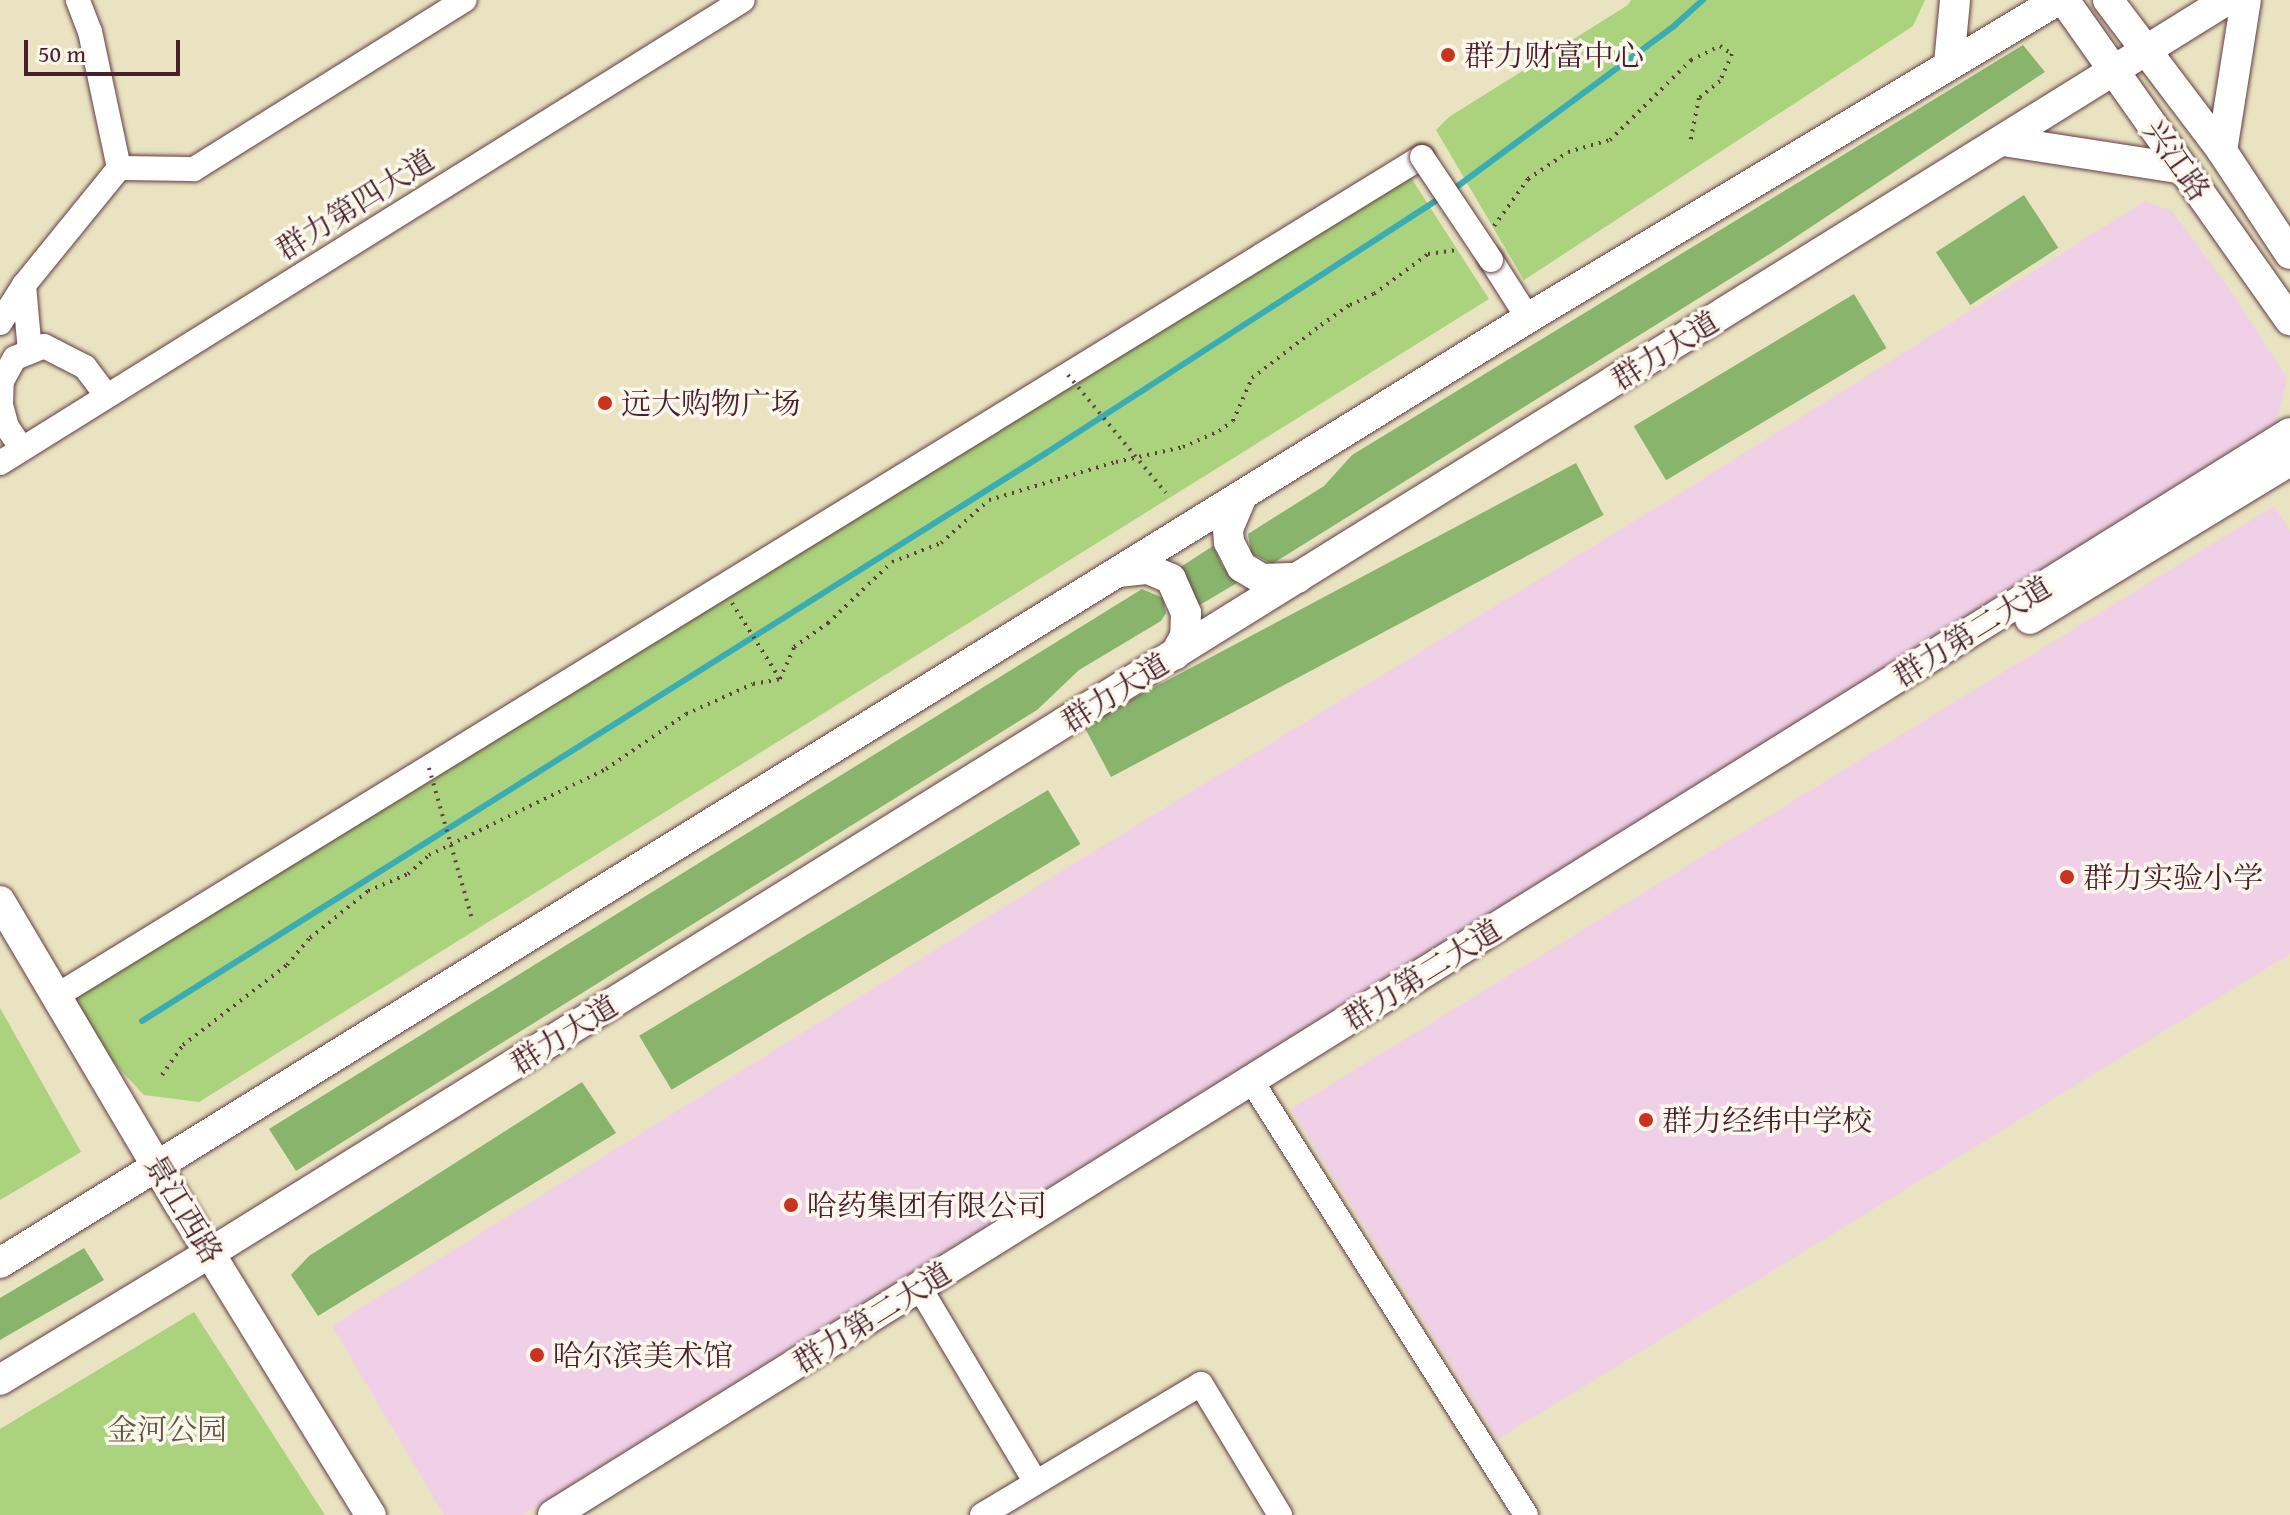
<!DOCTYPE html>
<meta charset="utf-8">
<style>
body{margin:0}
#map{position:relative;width:2290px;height:1515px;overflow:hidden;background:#eae3c1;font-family:"Gentium Book Plus","Noto Serif SC",serif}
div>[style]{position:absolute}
.built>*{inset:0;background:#efd0e6}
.green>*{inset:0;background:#abd27c}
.forest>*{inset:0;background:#88b46c;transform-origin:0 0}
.stream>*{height:6px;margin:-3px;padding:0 3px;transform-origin:3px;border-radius:3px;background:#3aacb3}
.path>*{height:4px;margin-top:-2px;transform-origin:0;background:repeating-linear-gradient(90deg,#623c42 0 2px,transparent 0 8px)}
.roads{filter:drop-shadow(0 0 2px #623c42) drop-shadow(0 0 2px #623c42)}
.minor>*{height:24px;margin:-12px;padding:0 12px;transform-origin:12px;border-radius:12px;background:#fff}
.major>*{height:30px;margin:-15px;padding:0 15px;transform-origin:15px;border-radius:15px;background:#fff}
.path-bridge>*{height:4px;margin-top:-2px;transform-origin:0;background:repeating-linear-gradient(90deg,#623c42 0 2px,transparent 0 8px)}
.bridges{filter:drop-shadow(0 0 2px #623c42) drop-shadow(0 0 2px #623c42)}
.minor-bridge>*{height:24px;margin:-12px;padding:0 12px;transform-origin:12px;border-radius:12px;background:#fff}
.dots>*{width:22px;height:22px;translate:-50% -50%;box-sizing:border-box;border:4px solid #fbf7ec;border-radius:50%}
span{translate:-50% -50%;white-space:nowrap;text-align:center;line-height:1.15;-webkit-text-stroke:7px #fbf7ec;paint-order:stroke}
.poi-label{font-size:30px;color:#4a1f2b}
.left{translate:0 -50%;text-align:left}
.street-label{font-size:30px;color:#4a1f2b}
.park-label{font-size:30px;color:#675543}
.scale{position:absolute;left:24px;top:40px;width:156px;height:36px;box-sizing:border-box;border:4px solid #4a1f2b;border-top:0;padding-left:10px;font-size:24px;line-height:28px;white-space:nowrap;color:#4a1f2b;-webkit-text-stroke:6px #fbf7ec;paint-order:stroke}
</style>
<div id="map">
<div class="built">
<div style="clip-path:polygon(2145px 201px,2172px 211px,2229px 288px,2287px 378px,2276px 423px,522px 1515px,444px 1515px,332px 1326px,1078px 861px,1682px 492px)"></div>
<div style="clip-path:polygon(2274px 506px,2290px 531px,2290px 954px,1498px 1439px,1291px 1109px)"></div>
</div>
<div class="green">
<div style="clip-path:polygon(1631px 0,1925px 0,1913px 26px,1524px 280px,1436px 130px,1449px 117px,1628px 5px)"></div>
<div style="clip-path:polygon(1408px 173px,1489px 299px,199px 1102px,144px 1095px,113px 1062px,72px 996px)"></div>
<div style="clip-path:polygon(0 1008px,81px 1152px,0 1200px)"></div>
<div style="clip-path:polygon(194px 1312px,325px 1515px,0 1515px,0 1429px)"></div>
</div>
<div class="forest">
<div style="clip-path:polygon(2023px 45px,2045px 72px,1773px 252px,1272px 564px,1251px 553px,1248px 534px,1324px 486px,1352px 455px)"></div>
<div style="left:2024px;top:195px;width:63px;height:105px;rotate:57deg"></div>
<div style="left:1854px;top:294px;width:63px;height:257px;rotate:59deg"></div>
<div style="left:1576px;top:463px;width:59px;height:558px;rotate:62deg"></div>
<div style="clip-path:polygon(1213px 546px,1223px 567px,1237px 583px,1198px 606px,1194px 594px,1176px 570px)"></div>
<div style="clip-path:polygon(1142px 589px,1163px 598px,1166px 613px,1161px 621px,1079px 670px,1037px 710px,296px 1171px,269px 1129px)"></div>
<div style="left:1048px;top:790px;width:63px;height:477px;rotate:59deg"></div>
<div style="clip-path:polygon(582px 1082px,616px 1133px,318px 1316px,291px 1275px,309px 1256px)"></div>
<div style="clip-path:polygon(84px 1248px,104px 1280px,0 1340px,0 1298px)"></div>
</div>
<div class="stream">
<div style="left:1451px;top:191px;width:279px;rotate:-36.5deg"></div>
<div style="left:1675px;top:25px;width:38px;rotate:-42deg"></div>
<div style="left:142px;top:1021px;width:1068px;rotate:-32.14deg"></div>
<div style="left:1046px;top:453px;width:472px;rotate:-32.9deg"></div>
</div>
<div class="path">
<div style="left:1494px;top:226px;width:58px;rotate:-54.1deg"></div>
<div style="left:1528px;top:179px;width:48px;rotate:-34deg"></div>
<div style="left:1568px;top:152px;width:44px;rotate:-15.9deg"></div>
<div style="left:1610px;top:140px;width:114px;rotate:-44.6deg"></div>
<div style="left:1691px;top:60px;width:32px;rotate:-26deg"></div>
<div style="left:1720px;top:46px;width:14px;rotate:34deg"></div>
<div style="left:1732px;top:54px;width:30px;rotate:114deg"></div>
<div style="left:1720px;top:81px;width:27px;rotate:141deg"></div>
<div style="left:1699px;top:98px;width:46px;rotate:101.3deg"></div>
<div style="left:732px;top:603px;width:90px;rotate:57.7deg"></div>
<div style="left:162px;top:1075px;width:37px;rotate:-55deg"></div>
<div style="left:183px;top:1045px;width:131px;rotate:-37.6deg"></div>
<div style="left:287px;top:965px;width:35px;rotate:-50deg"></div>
<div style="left:310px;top:938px;width:75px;rotate:-39deg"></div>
<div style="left:368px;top:891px;width:43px;rotate:-23deg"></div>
<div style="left:408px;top:874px;width:28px;rotate:-42deg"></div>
<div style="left:429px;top:855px;width:197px;rotate:-25.9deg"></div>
<div style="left:606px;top:769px;width:97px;rotate:-34.5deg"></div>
<div style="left:686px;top:714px;width:73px;rotate:-24.1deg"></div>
<div style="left:753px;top:684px;width:27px;rotate:-10deg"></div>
<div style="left:780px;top:679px;width:35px;rotate:-66deg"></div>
<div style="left:794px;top:647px;width:42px;rotate:-35.2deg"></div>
<div style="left:828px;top:623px;width:88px;rotate:-43.6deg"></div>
<div style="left:892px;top:562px;width:53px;rotate:-21.2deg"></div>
<div style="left:941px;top:543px;width:64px;rotate:-41.9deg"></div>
<div style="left:989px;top:500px;width:133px;rotate:-16.7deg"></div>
<div style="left:1116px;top:462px;width:69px;rotate:-12.6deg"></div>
<div style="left:1183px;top:447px;width:39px;rotate:-24deg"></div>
<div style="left:1219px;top:431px;width:17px;rotate:-36deg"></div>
<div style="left:1233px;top:421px;width:47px;rotate:-66.2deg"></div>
<div style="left:1252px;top:378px;width:87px;rotate:-37.5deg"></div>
<div style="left:1321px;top:325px;width:35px;rotate:-35deg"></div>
<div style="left:1350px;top:305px;width:26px;rotate:-25deg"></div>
<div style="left:1374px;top:294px;width:67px;rotate:-36.5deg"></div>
<div style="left:1428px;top:254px;width:29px;rotate:-8deg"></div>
</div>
<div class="roads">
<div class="minor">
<div style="left:119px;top:168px;width:75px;rotate:0.8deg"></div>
<div style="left:194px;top:169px;width:319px;rotate:-32deg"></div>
<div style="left:1491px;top:260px;width:69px;rotate:57.5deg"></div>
<div style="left:24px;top:285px;width:67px;rotate:84.9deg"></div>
<div style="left:0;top:323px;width:45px;rotate:-57.7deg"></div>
<div style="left:24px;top:285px;width:151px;rotate:-50.9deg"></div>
<div style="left:119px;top:168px;width:139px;rotate:-102deg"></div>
<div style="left:90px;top:32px;width:34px;rotate:-111deg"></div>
<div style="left:22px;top:449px;width:27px;rotate:-124deg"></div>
<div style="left:7px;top:427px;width:24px;rotate:-105deg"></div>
<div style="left:1px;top:404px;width:23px;rotate:-88deg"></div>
<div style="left:2px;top:381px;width:26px;rotate:-61deg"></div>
<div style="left:15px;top:358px;width:31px;rotate:-22deg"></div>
<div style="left:44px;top:346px;width:46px;rotate:27.1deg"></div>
<div style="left:85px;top:367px;width:36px;rotate:53deg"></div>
<div style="left:0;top:463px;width:875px;rotate:-31.93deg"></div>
<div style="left:58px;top:995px;width:1601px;rotate:-31.57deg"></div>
<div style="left:1256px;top:1088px;width:505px;rotate:57.69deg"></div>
<div style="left:927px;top:1300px;width:211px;rotate:59.2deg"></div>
<div style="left:982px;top:1515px;width:255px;rotate:-30.9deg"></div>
<div style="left:1201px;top:1384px;width:153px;rotate:58.9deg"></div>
</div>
<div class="major">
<div style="left:2064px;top:0;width:392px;rotate:54.8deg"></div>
<div style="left:2108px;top:0;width:189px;rotate:52.9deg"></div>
<div style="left:2222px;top:151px;width:123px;rotate:56.6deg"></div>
<div style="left:1949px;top:64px;width:64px;rotate:-84.6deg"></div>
<div style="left:2003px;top:141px;width:183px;rotate:8.8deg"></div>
<div style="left:2222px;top:151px;width:153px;rotate:-81deg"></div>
<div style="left:1242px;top:496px;width:36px;rotate:113deg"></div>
<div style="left:1228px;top:529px;width:13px;rotate:86deg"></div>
<div style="left:1229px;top:542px;width:28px;rotate:63deg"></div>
<div style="left:1242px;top:567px;width:23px;rotate:31deg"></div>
<div style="left:1262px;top:579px;width:36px;rotate:-2deg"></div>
<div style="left:1118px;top:572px;width:30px;rotate:-6deg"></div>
<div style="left:1148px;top:569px;width:25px;rotate:23deg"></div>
<div style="left:1171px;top:579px;width:37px;rotate:66deg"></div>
<div style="left:1186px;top:613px;width:23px;rotate:92deg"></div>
<div style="left:1185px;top:636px;width:21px;rotate:118deg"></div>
<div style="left:2030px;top:619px;width:304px;rotate:-31.3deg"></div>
<div style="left:0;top:901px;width:353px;rotate:59.4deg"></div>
<div style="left:180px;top:1205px;width:364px;rotate:58.4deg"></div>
<div style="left:0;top:1263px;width:1797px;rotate:-31.73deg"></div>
<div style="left:1528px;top:318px;width:618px;rotate:-30.96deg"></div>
<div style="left:0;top:1380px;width:245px;rotate:-31.2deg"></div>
<div style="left:210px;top:1253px;width:2375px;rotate:-31.85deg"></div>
<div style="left:553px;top:1515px;width:2046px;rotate:-31.92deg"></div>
</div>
</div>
<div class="path-bridge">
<div style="left:1068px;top:375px;width:153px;rotate:50.3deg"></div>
<div style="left:429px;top:768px;width:160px;rotate:74.1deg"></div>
</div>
<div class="bridges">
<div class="minor-bridge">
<div style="left:1422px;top:157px;width:124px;rotate:56.2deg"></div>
</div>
</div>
<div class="dots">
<div style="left:1448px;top:55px;background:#c8321e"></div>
<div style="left:605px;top:403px;background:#c8321e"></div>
<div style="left:2067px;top:877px;background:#c8321e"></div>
<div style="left:1646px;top:1120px;background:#c8321e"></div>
<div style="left:791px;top:1205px;background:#c8321e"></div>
<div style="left:537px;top:1355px;background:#c8321e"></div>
</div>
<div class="poi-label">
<span class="left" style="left:1464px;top:55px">群力财富中心</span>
<span class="left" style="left:621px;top:403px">远大购物广场</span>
<span class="left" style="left:2083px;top:877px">群力实验小学</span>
<span class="left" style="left:1662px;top:1120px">群力经纬中学校</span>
<span class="left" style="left:807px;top:1205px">哈药集团有限公司</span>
<span class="left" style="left:553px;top:1355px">哈尔滨美术馆</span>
</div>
<div class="street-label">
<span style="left:2177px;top:160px;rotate:55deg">兴江路</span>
<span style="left:355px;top:204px;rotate:-32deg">群力第四大道</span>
<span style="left:1665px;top:350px;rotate:-32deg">群力大道</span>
<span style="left:1972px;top:631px;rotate:-32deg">群力第二大道</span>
<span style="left:1115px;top:692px;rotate:-32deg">群力大道</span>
<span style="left:1422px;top:974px;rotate:-32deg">群力第二大道</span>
<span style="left:564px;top:1034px;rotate:-32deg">群力大道</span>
<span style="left:184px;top:1209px;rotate:59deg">景江西路</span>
<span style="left:872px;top:1317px;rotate:-32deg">群力第二大道</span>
</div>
<div class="park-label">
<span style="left:167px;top:1429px">金河公园</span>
</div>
<div class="scale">50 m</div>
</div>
